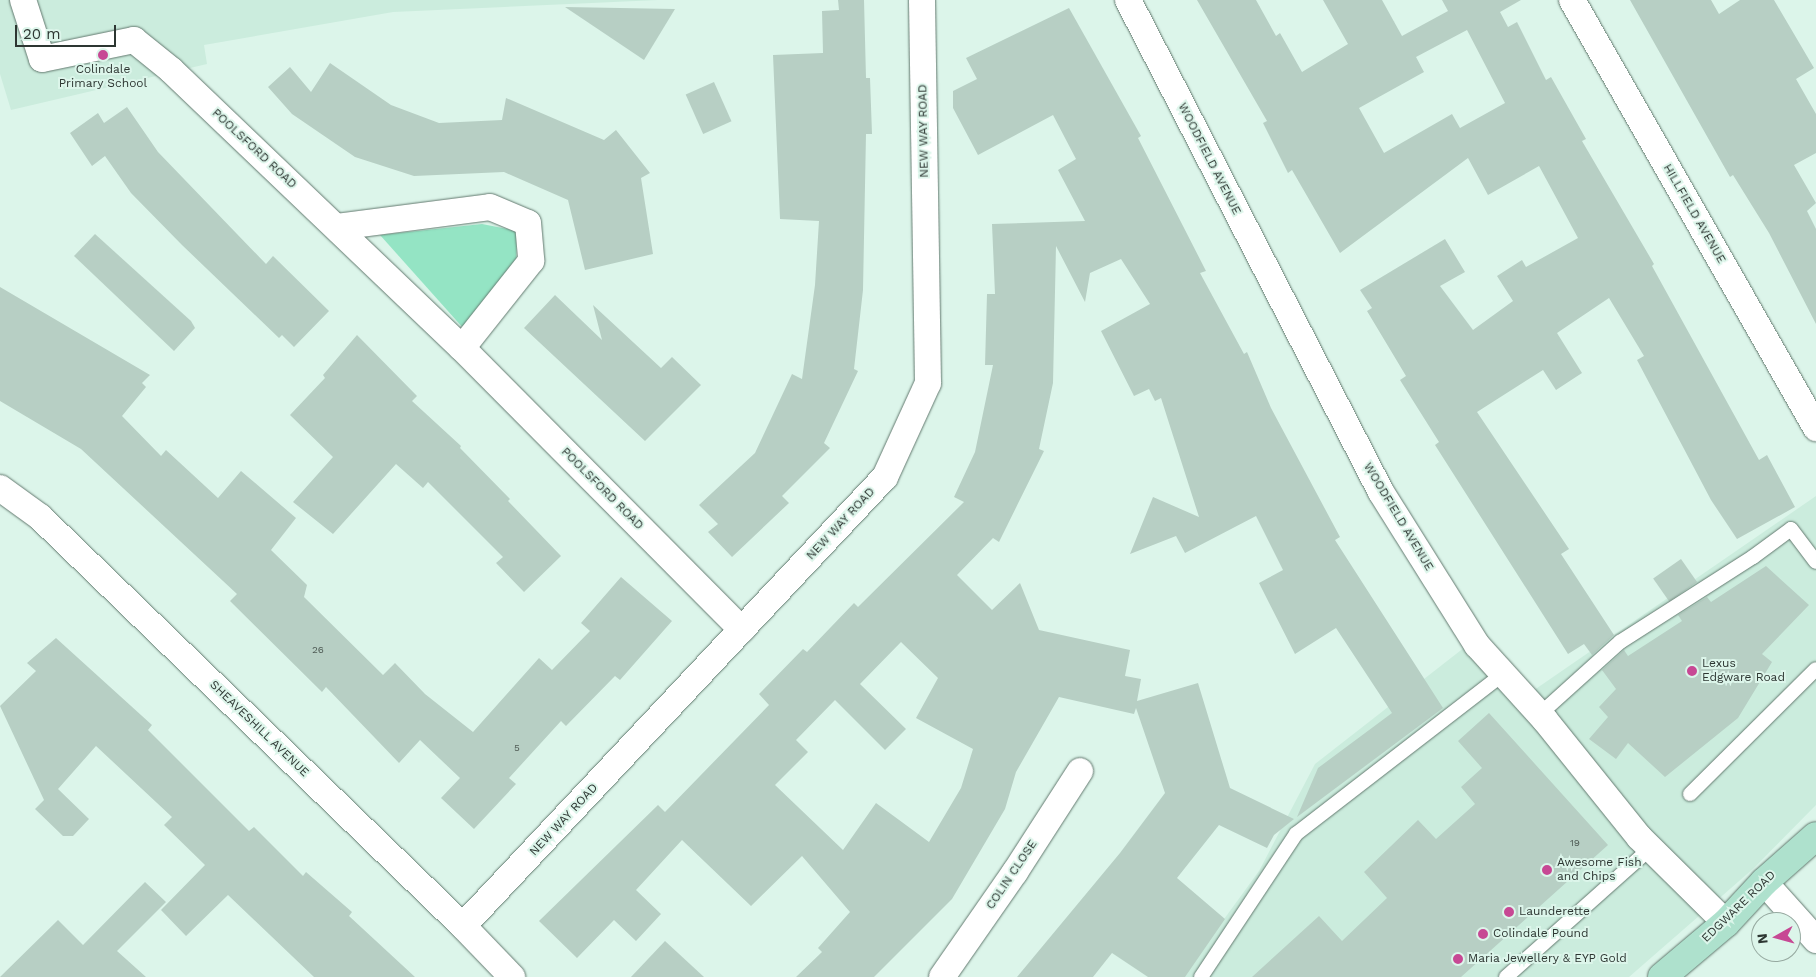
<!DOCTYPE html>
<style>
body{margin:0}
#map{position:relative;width:1816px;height:977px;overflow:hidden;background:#dcf5ea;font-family:"Work Sans",sans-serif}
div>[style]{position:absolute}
.built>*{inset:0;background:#cbecdd}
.green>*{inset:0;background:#94e4c4}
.building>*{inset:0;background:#b7cfc4;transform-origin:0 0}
.roads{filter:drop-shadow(0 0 1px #63796f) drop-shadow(0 0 1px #63796f)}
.service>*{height:14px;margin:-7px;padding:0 7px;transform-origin:7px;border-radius:7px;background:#fff}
.minor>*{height:26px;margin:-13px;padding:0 13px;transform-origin:13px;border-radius:13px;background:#fff}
.primary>*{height:28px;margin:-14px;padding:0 14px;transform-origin:14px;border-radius:14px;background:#aee1cd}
.dots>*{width:14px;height:14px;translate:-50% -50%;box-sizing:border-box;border:2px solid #dcf5ea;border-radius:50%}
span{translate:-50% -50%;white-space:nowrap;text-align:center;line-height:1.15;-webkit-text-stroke:4px #dcf5ea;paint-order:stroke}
.number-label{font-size:10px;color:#505c56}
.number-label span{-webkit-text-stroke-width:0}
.poi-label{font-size:12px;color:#2d3632}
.left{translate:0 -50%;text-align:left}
.street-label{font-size:12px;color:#2d3632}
.north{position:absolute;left:1751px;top:912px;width:50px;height:50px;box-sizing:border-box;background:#dcf5ea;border:1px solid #96a9a0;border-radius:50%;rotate:263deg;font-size:14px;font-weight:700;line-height:20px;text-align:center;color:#2d3632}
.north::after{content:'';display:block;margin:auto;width:18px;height:22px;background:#c74894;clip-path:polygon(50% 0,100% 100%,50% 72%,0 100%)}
.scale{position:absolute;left:15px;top:25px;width:101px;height:22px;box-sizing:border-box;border:2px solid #2d3632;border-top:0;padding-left:6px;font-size:15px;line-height:18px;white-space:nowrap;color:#2d3632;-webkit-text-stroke:4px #dcf5ea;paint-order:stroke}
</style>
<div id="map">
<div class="built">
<div style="clip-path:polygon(0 0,658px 0,393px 12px,204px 45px,207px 64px,11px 110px,0 74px)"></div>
<div style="clip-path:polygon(1816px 496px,1816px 805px,1754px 868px,1629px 977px,1182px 977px,1259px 871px,1315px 764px,1474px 640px,1524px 697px)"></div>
</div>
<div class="green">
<div style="clip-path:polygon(482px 224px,517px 231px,516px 269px,464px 329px,380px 235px)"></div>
</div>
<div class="building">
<div style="clip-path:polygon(838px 0,864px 0,866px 78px,870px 78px,872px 134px,866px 134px,863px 290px,854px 369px,858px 371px,824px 443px,830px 448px,782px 496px,789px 503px,732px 557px,708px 532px,718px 524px,699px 505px,755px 453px,792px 374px,802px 379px,815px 285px,819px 221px,780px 219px,773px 55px,823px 53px,822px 11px,839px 10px)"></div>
<div style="clip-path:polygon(evenodd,1197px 0,1256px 0,1276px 36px,1280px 33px,1302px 72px,1348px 44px,1323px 0,1382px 0,1402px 36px,1448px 11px,1442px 0,1521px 0,1500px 12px,1508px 27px,1517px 22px,1546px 80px,1551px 77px,1586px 139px,1582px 141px,1654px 264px,1652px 266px,1759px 460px,1767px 455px,1795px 507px,1737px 539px,1711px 500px,1637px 360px,1644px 356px,1609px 298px,1557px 333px,1582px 373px,1556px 390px,1543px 370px,1477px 412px,1569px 549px,1561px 554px,1614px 635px,1592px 655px,1584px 644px,1568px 654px,1435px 445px,1439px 442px,1400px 380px,1406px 376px,1367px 311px,1372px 308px,1360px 290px,1445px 239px,1465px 272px,1440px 286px,1473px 330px,1513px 301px,1497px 276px,1522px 260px,1526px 267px,1578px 238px,1539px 166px,1488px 195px,1468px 158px,1340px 253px,1292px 170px,1288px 173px,1263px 123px,1267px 121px,1197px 0,1467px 30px,1505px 103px,1460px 128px,1452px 114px,1384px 153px,1359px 108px,1424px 72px,1416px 57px,1467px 30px)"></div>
<div style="clip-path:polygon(1630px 0,1711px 0,1719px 14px,1740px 0,1774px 0,1814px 68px,1796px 79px,1816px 114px,1816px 153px,1794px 165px,1816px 203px,1807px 211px,1816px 229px,1816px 324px,1769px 233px,1733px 175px,1730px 177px)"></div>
<div style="clip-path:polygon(565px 7px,675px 9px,644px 60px)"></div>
<div style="clip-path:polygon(evenodd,1069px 8px,1141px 136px,1138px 138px,1206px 271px,1200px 273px,1244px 354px,1247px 352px,1271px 408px,1340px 537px,1335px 540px,1443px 708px,1297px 817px,1318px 768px,1392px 713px,1336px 628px,1295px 654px,1259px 583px,1283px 570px,1256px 516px,1185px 553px,1176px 536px,1130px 554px,1153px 497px,1199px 517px,1161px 398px,1155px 401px,1149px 389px,1134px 396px,1101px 331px,1150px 304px,1121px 259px,1090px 273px,1085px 302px,1056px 246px,1053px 383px,1039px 449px,1044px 451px,999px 542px,993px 538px,957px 575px,992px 610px,1020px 583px,1039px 630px,1130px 650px,1125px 676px,1141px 679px,1137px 701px,1198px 683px,1230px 788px,1294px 819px,1274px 835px,1267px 848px,1219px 825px,1177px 878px,1225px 919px,1185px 977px,1148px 977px,1112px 953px,1093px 977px,1017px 977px,1120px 853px,1165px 793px,1136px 708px,1134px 714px,1059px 697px,1016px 772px,1005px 809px,952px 899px,874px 977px,796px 977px,822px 952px,818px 948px,850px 912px,802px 856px,751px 906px,682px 840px,636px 890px,661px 914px,636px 941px,614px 920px,577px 958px,539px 921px,658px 805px,665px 812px,769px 705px,759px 694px,803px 649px,807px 652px,854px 603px,858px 607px,964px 502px,954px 497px,975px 452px,993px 365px,985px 365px,987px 294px,995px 294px,992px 224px,1085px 221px,1058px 170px,1076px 159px,1053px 115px,978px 155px,953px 108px,953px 91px,977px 79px,966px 58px,1069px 8px,901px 642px,938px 678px,916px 718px,973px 749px,961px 788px,929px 842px,876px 803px,843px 850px,775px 785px,808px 752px,796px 740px,835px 700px,885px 750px,906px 729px,860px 684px,901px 642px)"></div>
<div style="clip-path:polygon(330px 63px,391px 105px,439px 123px,502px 120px,506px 98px,604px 140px,616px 130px,650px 173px,641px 178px,653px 254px,585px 270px,568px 200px,504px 172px,414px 176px,355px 157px,292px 114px,268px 87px,290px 67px,311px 92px)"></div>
<div style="left:714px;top:82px;width:43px;height:31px;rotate:66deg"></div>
<div style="clip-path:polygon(127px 107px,158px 152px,266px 264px,273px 256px,329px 311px,294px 347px,282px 335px,279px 338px,182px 245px,131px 193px,105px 156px,92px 166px,70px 133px,98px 113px,104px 123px)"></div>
<div style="clip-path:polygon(95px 234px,191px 321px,195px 328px,174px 351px,74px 256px)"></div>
<div style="clip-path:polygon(0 287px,150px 375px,142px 383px,146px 387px,122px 416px,161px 456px,166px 450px,218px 498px,241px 471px,296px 518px,271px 550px,307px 585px,304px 597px,383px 675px,395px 663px,425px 694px,473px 732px,539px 658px,552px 670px,590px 631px,581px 623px,621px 577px,672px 621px,620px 680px,615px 676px,566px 726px,561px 721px,509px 778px,516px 784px,474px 829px,441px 798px,460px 778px,420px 740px,399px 763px,326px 687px,322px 692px,230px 601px,237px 594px,81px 449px,0 401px)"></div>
<div style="clip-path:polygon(555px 295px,602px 340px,593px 305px,661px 368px,672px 357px,701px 385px,645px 441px,524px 328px)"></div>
<div style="clip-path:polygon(357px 335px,417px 396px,412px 401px,461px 446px,460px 448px,510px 499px,508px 501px,561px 556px,524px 592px,496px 563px,503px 557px,428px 482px,423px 488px,396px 464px,333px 534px,293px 502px,333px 457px,290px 415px,325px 378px,323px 375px)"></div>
<div style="left:1681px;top:559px;width:28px;height:34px;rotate:55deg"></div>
<div style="clip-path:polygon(1766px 566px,1809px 605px,1762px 654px,1772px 662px,1738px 718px,1665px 777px,1628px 743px,1616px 759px,1589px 739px,1608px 717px,1599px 707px,1616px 689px,1602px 670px,1624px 650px,1628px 656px,1682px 621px,1678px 615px,1707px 597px,1711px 602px)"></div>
<div style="clip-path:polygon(56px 638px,152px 725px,148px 730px,249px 831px,254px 827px,303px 876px,306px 872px,352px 912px,349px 916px,415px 977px,314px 977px,228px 895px,186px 936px,161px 910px,205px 865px,164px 825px,172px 817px,96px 746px,58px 789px,89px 819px,73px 836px,63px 836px,35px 809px,44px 800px,0 706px,36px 671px,27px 663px)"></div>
<div style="clip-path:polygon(1489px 713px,1608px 845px,1461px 977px,1252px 977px,1319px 916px,1342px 941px,1387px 898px,1364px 872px,1418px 820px,1436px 839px,1475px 804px,1461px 787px,1482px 768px,1458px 741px)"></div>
<div style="clip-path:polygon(145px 882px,166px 902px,117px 951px,146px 977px,0 977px,58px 920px,83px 945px)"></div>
<div style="clip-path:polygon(665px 941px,704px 977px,631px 977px)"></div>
</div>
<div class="roads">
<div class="service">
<div style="left:1540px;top:714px;width:108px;rotate:-42deg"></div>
<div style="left:1620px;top:642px;width:158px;rotate:-32.6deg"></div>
<div style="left:1753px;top:557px;width:47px;rotate:-36.4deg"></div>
<div style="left:1791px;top:529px;width:41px;rotate:52.9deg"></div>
<div style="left:1690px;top:794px;width:177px;rotate:-44.8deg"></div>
<div style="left:1201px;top:977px;width:172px;rotate:-56.4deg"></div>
<div style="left:1296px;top:834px;width:263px;rotate:-37.7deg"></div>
<div style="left:1506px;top:977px;width:194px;rotate:-41.7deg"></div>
</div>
<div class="minor">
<div style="left:23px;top:0;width:62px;rotate:72.1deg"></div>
<div style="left:42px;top:59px;width:94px;rotate:-11.7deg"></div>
<div style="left:134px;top:40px;width:48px;rotate:39deg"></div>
<div style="left:171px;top:70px;width:402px;rotate:43.7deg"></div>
<div style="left:462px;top:348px;width:397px;rotate:45.2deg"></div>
<div style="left:1128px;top:0;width:553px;rotate:62.79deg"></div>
<div style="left:1381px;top:492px;width:181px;rotate:57.9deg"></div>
<div style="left:1477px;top:645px;width:101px;rotate:47.8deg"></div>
<div style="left:1545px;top:720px;width:150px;rotate:51.2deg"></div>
<div style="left:1639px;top:837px;width:122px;rotate:44.7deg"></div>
<div style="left:1572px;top:0;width:493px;rotate:60.3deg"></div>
<div style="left:337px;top:227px;width:154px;rotate:-7.4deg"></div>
<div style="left:490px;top:207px;width:41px;rotate:22.8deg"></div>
<div style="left:528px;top:223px;width:38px;rotate:85deg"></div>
<div style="left:531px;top:261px;width:111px;rotate:128.4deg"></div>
<div style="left:0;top:488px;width:49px;rotate:35.9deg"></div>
<div style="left:40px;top:517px;width:588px;rotate:44.04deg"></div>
<div style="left:463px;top:926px;width:71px;rotate:46.1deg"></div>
<div style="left:1764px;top:882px;width:78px;rotate:48.1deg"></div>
<div style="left:463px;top:926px;width:616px;rotate:-46.78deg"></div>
<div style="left:885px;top:477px;width:103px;rotate:-65.4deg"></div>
<div style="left:928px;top:383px;width:383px;rotate:-90.9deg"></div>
<div style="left:942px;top:977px;width:128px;rotate:-55.2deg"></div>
<div style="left:1015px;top:872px;width:120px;rotate:-57.2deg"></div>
</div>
<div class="primary">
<div style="left:1662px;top:977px;width:84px;rotate:-40.2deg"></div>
<div style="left:1726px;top:923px;width:56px;rotate:-47.2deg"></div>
<div style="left:1764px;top:882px;width:69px;rotate:-41.5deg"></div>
</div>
</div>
<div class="dots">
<div style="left:103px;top:55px;background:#c74894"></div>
<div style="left:1692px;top:671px;background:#c74894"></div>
<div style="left:1547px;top:870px;background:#c74894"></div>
<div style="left:1509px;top:912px;background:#c74894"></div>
<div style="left:1483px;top:934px;background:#c74894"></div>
<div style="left:1458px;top:959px;background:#c74894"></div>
</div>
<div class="number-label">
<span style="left:318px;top:650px">26</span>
<span style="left:517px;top:748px">5</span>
<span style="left:1575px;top:843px">19</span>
</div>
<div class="poi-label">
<span style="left:103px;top:77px">Colindale<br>Primary School</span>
<span class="left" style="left:1702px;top:671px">Lexus<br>Edgware Road</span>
<span class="left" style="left:1557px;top:870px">Awesome Fish<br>and Chips</span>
<span class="left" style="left:1519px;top:912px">Launderette</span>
<span class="left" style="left:1493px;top:934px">Colindale Pound</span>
<span class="left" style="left:1468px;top:959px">Maria Jewellery &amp; EYP Gold</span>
</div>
<div class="street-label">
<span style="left:924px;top:131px;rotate:-91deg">NEW WAY ROAD</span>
<span style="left:254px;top:149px;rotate:43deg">POOLSFORD ROAD</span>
<span style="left:1209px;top:159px;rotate:63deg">WOODFIELD AVENUE</span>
<span style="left:1694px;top:214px;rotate:60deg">HILLFIELD AVENUE</span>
<span style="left:602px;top:489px;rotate:45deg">POOLSFORD ROAD</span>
<span style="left:1398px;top:517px;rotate:59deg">WOODFIELD AVENUE</span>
<span style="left:841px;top:524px;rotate:-47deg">NEW WAY ROAD</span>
<span style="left:259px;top:729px;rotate:44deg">SHEAVESHILL AVENUE</span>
<span style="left:564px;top:820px;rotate:-47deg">NEW WAY ROAD</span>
<span style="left:1012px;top:875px;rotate:-56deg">COLIN CLOSE</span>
<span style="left:1739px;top:907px;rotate:-44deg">EDGWARE ROAD</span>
</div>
<div class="north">N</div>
<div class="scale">20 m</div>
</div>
